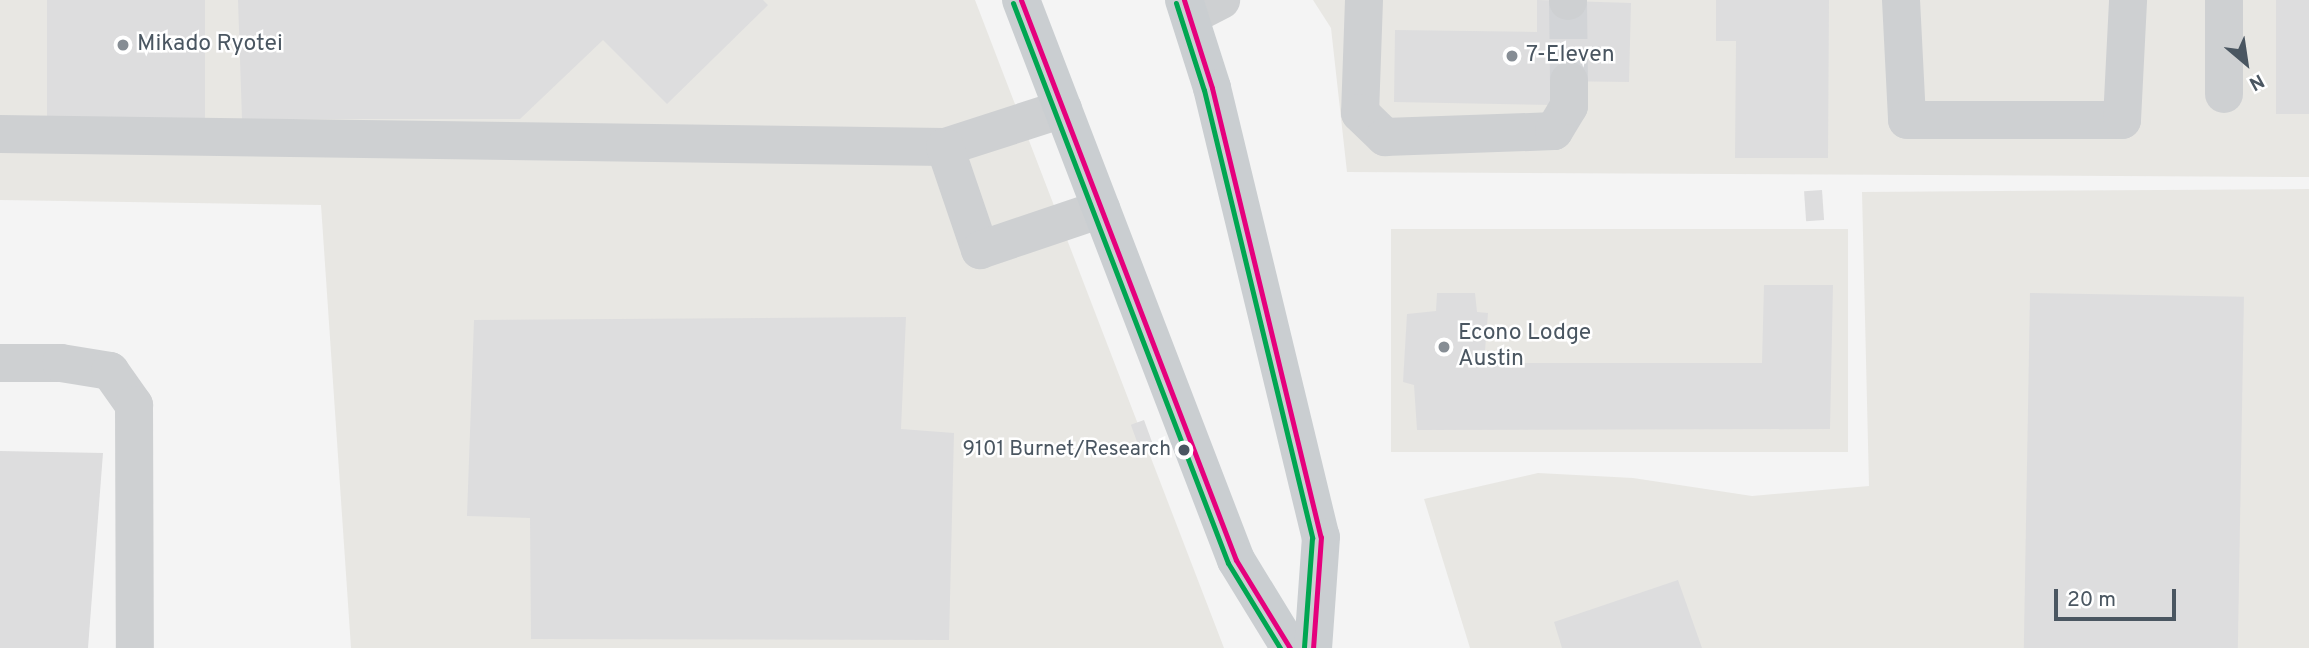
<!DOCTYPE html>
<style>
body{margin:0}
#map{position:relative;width:2309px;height:648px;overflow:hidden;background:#f4f4f4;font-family:Overpass,sans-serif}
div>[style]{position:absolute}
.commercial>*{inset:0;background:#e8e7e3;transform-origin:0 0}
.building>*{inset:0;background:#ddddde;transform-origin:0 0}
.minor-tunnel>*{height:38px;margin-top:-19px;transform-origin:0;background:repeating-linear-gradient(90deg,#d2d4d7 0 38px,transparent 0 57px)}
.minor>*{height:38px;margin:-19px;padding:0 19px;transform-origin:19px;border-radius:19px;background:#ced0d2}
.major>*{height:38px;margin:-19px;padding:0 19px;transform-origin:19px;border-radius:19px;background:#caced1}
.bus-1>*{height:5px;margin:-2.5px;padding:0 2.5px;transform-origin:2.5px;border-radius:2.5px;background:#e5007d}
.bus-2>*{height:5px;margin:-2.5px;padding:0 2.5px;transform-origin:2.5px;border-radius:2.5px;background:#00a651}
.dots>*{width:19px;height:19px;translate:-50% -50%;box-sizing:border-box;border:4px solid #fff;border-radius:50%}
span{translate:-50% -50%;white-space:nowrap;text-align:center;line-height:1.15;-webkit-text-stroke:5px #fff;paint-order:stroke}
.bus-label{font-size:21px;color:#4a5661}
.right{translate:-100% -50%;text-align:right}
.poi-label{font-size:23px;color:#4a5661}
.left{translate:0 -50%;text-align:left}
.north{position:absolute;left:2211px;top:28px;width:70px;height:70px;-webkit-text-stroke:5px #fff;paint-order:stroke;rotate:151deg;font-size:19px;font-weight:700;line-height:28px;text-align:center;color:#4a5661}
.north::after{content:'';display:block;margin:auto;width:24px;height:32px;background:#4a5661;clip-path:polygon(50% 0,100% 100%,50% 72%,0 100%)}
.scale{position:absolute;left:2054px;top:589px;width:122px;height:32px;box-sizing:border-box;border:4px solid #4a5661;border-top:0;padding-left:9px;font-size:21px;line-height:24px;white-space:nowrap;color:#4a5661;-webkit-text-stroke:5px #fff;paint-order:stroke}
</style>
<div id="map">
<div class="commercial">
<div style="clip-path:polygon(0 0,975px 0,1224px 648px,351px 648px,321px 205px,0 200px)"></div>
<div style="clip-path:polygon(1313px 0,2309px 0,2309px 177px,1347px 172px,1331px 28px)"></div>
<div style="clip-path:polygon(2309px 189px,2309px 648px,1470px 648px,1424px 499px,1538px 473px,1633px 478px,1752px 496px,1869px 486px,1862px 192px)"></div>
<div style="left:1848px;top:229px;width:223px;height:457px;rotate:90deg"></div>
</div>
<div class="building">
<div style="left:47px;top:0;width:158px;height:123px"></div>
<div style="clip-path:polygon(238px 0,763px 0,768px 5px,667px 104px,603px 40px,520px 119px,242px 119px)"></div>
<div style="clip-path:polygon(1537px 0,1631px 3px,1629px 82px,1554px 81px,1554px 105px,1394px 102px,1395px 30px,1537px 32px)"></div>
<div style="clip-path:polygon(1716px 0,1829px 0,1828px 158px,1735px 158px,1736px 41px,1716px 41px)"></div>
<div style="left:2276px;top:0;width:33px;height:114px"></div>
<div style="left:1822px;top:190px;width:30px;height:18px;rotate:86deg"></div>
<div style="clip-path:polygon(1764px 285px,1833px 285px,1830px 429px,1417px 430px,1414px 385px,1403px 382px,1407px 314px,1436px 311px,1437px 293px,1475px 293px,1477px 312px,1488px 313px,1484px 363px,1762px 363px)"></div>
<div style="left:2030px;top:293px;width:214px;height:355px;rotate:1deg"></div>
<div style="clip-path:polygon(906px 317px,901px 429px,954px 433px,949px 640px,531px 639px,530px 518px,467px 516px,474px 320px)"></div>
<div style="left:1144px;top:420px;width:27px;height:14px;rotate:70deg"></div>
<div style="clip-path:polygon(0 451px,103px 453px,88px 648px,0 648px)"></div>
<div style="clip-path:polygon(1678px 580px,1702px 648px,1562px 648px,1554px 622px)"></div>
</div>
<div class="minor-tunnel">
<div style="left:1568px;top:1px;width:80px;rotate:89.3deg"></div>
</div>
<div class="minor">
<div style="left:1364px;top:0;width:113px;rotate:92deg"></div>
<div style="left:1360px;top:113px;width:35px;rotate:44deg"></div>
<div style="left:1385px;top:137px;width:169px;rotate:-2deg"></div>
<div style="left:1554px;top:131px;width:29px;rotate:-59deg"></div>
<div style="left:1569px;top:106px;width:25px;rotate:-90deg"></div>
<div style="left:1901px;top:0;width:120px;rotate:87.1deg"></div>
<div style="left:1907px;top:120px;width:215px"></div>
<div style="left:2122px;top:120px;width:120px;rotate:-87.1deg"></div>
<div style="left:2224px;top:0;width:94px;rotate:90deg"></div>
<div style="left:1568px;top:1px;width:1px;rotate:-90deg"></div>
<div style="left:1190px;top:16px;width:35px;rotate:-27deg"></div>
<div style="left:0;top:134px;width:945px;rotate:0.79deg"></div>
<div style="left:945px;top:147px;width:124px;rotate:-17.9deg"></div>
<div style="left:945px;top:147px;width:109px;rotate:71.2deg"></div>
<div style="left:980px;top:250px;width:128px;rotate:-18.7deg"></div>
<div style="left:0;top:363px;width:61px"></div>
<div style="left:61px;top:363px;width:50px;rotate:9.3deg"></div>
<div style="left:110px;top:371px;width:42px;rotate:54.8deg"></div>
<div style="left:134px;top:405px;width:243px;rotate:89.8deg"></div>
</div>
<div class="major">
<div style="left:1021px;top:0;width:600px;rotate:69deg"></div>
<div style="left:1236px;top:560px;width:103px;rotate:58.5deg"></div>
<div style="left:1184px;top:0;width:92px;rotate:72.3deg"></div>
<div style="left:1212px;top:88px;width:462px;rotate:76.4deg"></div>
<div style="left:1321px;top:537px;width:111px;rotate:94.1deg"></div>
</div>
<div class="bus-1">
<div style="left:1021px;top:0;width:600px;rotate:69deg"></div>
<div style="left:1236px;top:560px;width:103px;rotate:58.5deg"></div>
<div style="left:1184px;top:0;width:92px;rotate:72.3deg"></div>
<div style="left:1212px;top:88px;width:462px;rotate:76.4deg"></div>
<div style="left:1321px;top:537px;width:111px;rotate:94.1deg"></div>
</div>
<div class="bus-2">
<div style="left:1013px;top:3px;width:600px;rotate:69deg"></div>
<div style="left:1228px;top:563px;width:100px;rotate:58.5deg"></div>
<div style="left:1176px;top:3px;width:91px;rotate:72.2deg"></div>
<div style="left:1204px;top:90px;width:461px;rotate:76.4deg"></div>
<div style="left:1312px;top:538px;width:109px;rotate:94.2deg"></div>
</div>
<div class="dots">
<div style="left:123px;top:45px;background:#868d94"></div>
<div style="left:1512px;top:56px;background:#868d94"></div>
<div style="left:1444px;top:347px;background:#868d94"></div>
<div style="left:1184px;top:450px;background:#4a5661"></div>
</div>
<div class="bus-label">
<span class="right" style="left:1171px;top:450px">9101 Burnet/Research</span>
</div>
<div class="poi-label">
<span class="left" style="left:137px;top:45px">Mikado Ryotei</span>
<span class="left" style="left:1526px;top:56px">7-Eleven</span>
<span class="left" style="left:1458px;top:347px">Econo Lodge<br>Austin</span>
</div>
<div class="north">N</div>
<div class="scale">20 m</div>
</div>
